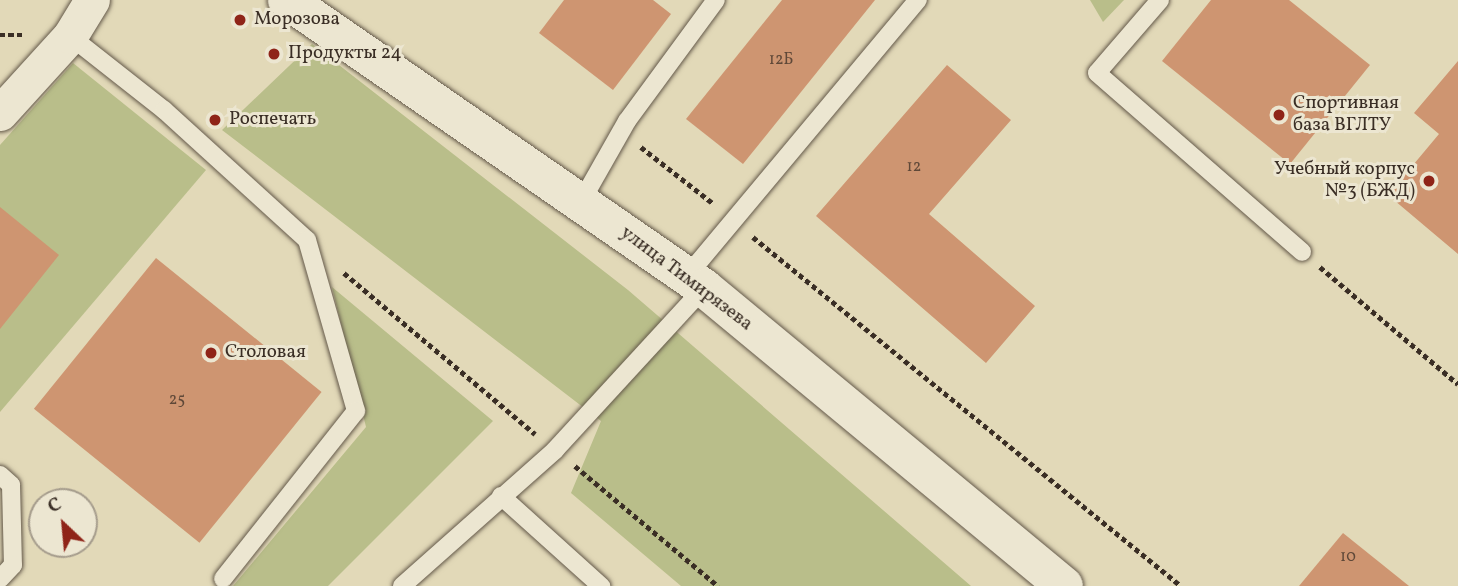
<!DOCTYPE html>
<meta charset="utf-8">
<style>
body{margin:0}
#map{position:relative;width:1458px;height:586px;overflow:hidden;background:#e2d9b8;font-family:Vollkorn,serif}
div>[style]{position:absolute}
.green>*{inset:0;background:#b9be8a}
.building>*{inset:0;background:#ce9571;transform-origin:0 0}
.path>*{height:4.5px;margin-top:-2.25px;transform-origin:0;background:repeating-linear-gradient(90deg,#3a2e25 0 5px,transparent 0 8.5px)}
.roads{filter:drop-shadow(0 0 2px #64594a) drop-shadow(0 0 2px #64594a)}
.lane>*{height:18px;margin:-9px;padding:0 9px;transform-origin:9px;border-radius:9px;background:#ece6d1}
.street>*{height:35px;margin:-17.5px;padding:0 17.5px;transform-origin:17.5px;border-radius:17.5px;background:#ece6d1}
.secondary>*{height:38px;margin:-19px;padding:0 19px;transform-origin:19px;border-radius:19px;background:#ece6d1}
.dots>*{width:19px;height:19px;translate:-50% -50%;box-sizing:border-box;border:4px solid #ece6d1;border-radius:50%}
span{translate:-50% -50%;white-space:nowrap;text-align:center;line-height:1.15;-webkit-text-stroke:6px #ece6d1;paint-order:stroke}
.number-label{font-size:16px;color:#5f4838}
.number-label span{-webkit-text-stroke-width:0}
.poi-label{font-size:19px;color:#3a2e25}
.left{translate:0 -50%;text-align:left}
.right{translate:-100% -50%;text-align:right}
.street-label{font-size:19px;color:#3a2e25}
.north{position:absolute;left:28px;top:488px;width:70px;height:70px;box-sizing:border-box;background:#ece6d1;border:2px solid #a59c8c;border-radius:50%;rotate:334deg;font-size:19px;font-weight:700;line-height:28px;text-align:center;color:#3a2e25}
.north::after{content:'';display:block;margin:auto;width:24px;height:32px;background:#8f2418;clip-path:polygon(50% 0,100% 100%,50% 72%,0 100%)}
</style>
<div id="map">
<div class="green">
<div style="clip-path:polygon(1090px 0,1124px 0,1103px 22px)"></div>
<div style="clip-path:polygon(312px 44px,628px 290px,971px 586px,681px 586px,571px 493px,601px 421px,222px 130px)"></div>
<div style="clip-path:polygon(73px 63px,206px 170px,0 412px,0 145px)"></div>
<div style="clip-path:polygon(332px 287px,493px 421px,328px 586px,233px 586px,366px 427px)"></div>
</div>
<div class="building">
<div style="clip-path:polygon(564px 0,653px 0,671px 14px,613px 90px,539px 33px)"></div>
<div style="clip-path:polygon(782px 0,875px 0,743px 164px,686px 119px)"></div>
<div style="clip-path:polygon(1211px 0,1289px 0,1370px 65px,1290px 164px,1162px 61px)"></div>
<div style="clip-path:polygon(1458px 61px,1458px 254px,1388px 195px,1439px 134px,1414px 113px)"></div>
<div style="clip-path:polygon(947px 65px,1011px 120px,929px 214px,1035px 306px,986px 363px,816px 216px)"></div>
<div style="clip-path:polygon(0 207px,59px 255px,0 329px)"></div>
<div style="left:156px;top:258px;width:213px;height:194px;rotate:39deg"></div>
<div style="clip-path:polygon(1343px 533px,1409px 586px,1299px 586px)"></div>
</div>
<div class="path">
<div style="left:0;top:35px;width:24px"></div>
<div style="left:641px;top:147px;width:93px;rotate:38deg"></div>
<div style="left:753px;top:237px;width:552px;rotate:39.19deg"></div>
<div style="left:1320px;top:267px;width:181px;rotate:40.3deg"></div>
<div style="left:344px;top:273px;width:250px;rotate:40.1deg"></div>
<div style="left:575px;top:466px;width:187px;rotate:40deg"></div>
</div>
<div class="roads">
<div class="lane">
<div style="left:1160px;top:0;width:96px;rotate:130.8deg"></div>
<div style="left:1097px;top:73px;width:272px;rotate:41.1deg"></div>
<div style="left:70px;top:36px;width:120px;rotate:38.2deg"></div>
<div style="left:164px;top:110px;width:193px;rotate:42.3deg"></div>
<div style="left:307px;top:240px;width:178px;rotate:74deg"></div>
<div style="left:356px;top:411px;width:214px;rotate:128.4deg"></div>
<div style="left:581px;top:202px;width:93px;rotate:-60.4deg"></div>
<div style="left:627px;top:121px;width:150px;rotate:-53.7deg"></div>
<div style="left:687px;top:276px;width:360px;rotate:-50.1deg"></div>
<div style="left:0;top:475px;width:15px;rotate:42deg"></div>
<div style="left:11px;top:485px;width:80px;rotate:88.6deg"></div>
<div style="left:13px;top:565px;width:19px;rotate:133deg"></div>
<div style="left:501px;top:496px;width:135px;rotate:42deg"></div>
<div style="left:402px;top:586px;width:205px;rotate:-41.6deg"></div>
<div style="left:555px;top:450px;width:220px;rotate:-47.4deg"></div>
</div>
<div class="street">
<div style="left:0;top:113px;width:104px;rotate:-47.7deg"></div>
<div style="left:70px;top:36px;width:42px;rotate:-58.6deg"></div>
</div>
<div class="secondary">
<div style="left:287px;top:0;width:507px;rotate:34.63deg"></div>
<div style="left:704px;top:288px;width:467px;rotate:39.6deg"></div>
</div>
</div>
<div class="dots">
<div style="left:240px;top:20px;background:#8f2418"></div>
<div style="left:274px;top:54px;background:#8f2418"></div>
<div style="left:1279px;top:115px;background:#8f2418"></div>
<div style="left:215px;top:120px;background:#8f2418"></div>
<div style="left:1429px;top:181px;background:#8f2418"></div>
<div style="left:211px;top:353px;background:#8f2418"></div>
</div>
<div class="number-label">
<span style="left:781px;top:60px">12Б</span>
<span style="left:914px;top:167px">12</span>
<span style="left:177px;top:400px">25</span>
<span style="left:1348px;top:557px">10</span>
</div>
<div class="poi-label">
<span class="left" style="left:254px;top:20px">Морозова</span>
<span class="left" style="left:288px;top:54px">Продукты 24</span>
<span class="left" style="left:1293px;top:115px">Спортивная<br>база ВГЛТУ</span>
<span class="left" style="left:229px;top:120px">Роспечать</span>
<span class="right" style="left:1415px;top:181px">Учебный корпус<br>№3 (БЖД)</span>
<span class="left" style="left:225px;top:353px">Столовая</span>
</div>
<div class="street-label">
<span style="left:686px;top:279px;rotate:37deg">улица Тимирязева</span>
</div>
<div class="north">С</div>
</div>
